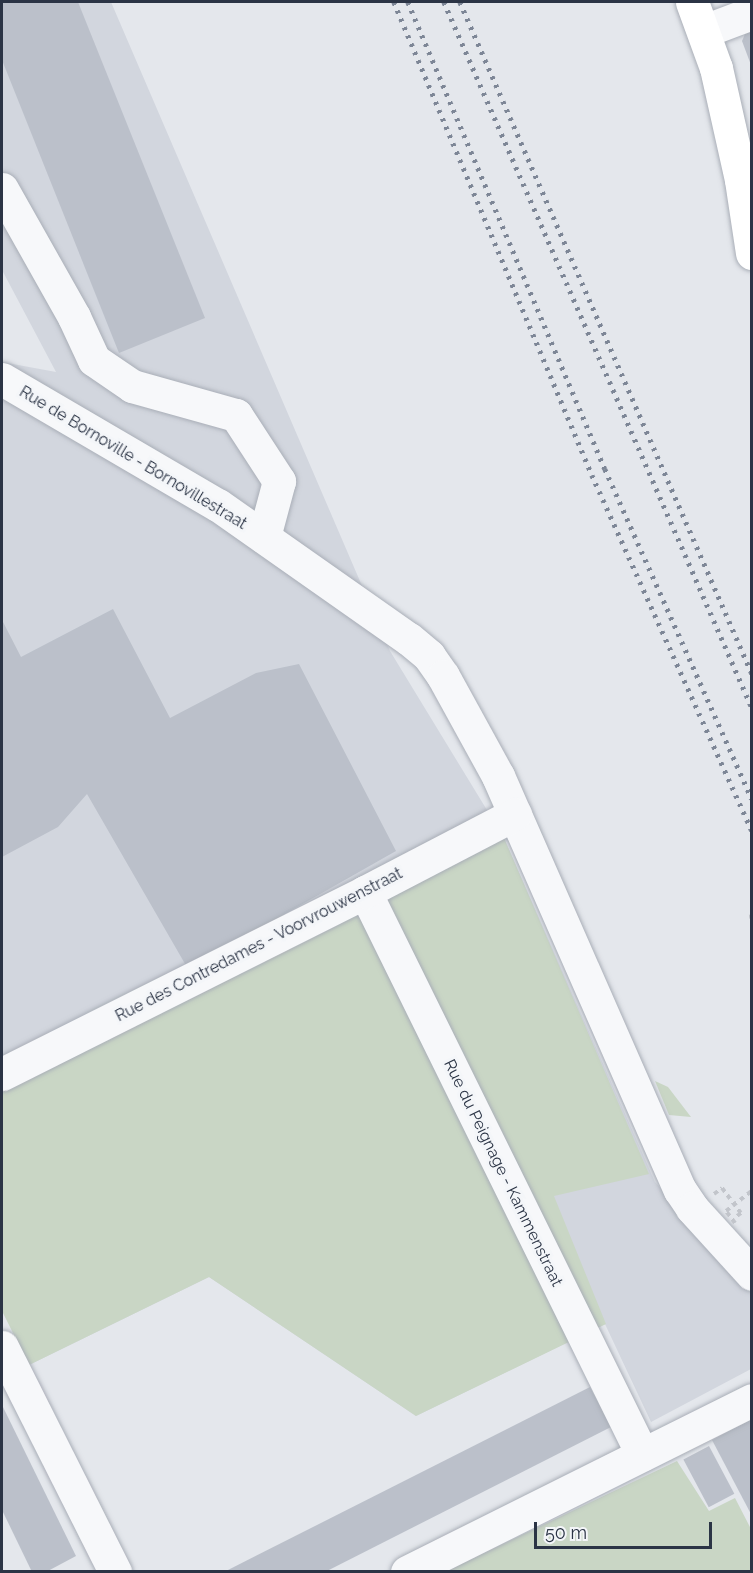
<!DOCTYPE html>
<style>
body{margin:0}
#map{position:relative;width:753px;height:1573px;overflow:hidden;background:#e4e7ec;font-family:Raleway,sans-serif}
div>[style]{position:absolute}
.built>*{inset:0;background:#d2d6de}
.green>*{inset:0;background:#c9d6c5}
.building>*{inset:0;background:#bbc0ca;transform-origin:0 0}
.path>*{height:4px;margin-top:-2px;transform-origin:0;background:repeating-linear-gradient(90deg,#c2c5cb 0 4.5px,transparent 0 9px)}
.roads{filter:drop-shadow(0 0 2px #a9aeb7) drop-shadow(0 0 2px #a9aeb7)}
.minor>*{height:33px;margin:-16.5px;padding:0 16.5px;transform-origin:16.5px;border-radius:16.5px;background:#f7f8fa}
.major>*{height:33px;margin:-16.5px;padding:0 16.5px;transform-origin:16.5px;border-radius:16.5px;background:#fff}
.rail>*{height:4.5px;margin-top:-2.25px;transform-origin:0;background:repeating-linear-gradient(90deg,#7d8696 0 3px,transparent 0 9px)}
.path-bridge>*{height:4px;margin-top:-2px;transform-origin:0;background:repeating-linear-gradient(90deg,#c2c5cb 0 4.5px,transparent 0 9px)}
span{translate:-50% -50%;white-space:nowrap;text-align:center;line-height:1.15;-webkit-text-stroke:6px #f4f6f9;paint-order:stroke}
.street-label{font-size:16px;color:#2b3445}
.frame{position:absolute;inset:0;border:3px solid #2b3445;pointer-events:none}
.scale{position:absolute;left:534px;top:1522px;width:178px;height:27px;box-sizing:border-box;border:3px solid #2b3445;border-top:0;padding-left:8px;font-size:18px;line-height:21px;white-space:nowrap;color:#2b3445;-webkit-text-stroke:4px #f4f6f9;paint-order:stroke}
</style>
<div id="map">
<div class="built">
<div style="clip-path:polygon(2px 2px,111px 2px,390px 651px,504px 838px,655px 1182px,751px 1285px,751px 1369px,651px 1422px,605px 1324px,416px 1416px,209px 1277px,29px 1365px,2px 1307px,2px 362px,56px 372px,2px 270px)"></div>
</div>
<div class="green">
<div style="clip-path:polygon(504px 838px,649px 1174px,554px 1196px,606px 1324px,416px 1416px,209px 1277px,29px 1365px,2px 1311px,2px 1086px)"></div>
<div style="clip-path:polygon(655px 1081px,668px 1087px,691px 1117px,669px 1115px)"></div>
<div style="clip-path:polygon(677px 1461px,709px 1511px,735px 1498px,751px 1529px,752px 1571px,444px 1572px)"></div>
</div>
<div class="building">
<div style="clip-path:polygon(2px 2px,78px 2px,205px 318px,119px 353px,2px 60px)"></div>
<div style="clip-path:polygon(752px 31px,752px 65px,751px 65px,742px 41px,745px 34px)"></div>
<div style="clip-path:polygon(113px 609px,170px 718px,256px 673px,299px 664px,396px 851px,188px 969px,87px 794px,58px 827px,2px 857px,2px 620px,21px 657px)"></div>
<div style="clip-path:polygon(590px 1387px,611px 1427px,325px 1572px,224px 1572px)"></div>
<div style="clip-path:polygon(2px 1405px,76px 1556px,46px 1572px,32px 1572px,2px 1510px)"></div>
<div style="clip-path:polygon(752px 1419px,752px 1516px,712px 1440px)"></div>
<div style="left:709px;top:1446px;width:54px;height:29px;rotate:62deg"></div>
</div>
<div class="path">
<div style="left:749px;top:917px;width:3px;rotate:-18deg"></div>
<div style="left:714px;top:1194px;width:10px;rotate:-37deg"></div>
<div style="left:722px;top:1188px;width:31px;rotate:53deg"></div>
<div style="left:741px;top:1213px;width:5px;rotate:143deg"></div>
</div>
<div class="roads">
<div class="minor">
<div style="left:704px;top:31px;width:51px;rotate:-20.6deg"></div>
<div style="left:2px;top:189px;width:147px;rotate:60.6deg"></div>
<div style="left:74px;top:317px;width:47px;rotate:65.1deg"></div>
<div style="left:94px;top:360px;width:46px;rotate:34.4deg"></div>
<div style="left:132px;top:386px;width:108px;rotate:15.6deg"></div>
<div style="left:236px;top:415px;width:79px;rotate:56.9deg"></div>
<div style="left:279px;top:481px;width:58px;rotate:105deg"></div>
<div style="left:2px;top:379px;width:250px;rotate:30.3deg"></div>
<div style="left:218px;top:505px;width:233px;rotate:35.1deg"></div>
<div style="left:409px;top:639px;width:26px;rotate:40deg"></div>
<div style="left:429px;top:656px;width:24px;rotate:55deg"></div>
<div style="left:443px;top:676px;width:114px;rotate:61.2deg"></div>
<div style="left:498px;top:776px;width:452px;rotate:66.3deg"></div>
<div style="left:680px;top:1190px;width:22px;rotate:56deg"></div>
<div style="left:692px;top:1208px;width:89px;rotate:47.7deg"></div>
<div style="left:365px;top:892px;width:627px;rotate:63.76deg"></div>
<div style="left:2px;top:1074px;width:406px;rotate:-26.6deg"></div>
<div style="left:365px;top:892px;width:169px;rotate:-27.5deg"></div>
<div style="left:2px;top:1347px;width:252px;rotate:63.3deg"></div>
<div style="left:407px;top:1572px;width:385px;rotate:-26.5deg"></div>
</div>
<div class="major">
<div style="left:692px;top:2px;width:70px;rotate:70deg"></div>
<div style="left:716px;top:68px;width:115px;rotate:77.4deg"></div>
<div style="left:741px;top:180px;width:74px;rotate:81.4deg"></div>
</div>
</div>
<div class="rail">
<div style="left:394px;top:2px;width:513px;rotate:67.29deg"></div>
<div style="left:592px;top:475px;width:390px;rotate:65.8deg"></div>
<div style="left:408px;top:2px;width:507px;rotate:67.13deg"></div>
<div style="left:605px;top:469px;width:361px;rotate:66deg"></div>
<div style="left:444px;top:2px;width:770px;rotate:66.43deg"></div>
<div style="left:460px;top:2px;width:733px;rotate:66.51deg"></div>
</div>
<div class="path-bridge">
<div style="left:735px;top:1223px;width:15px;rotate:-127deg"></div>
<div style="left:726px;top:1211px;width:33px;rotate:-38deg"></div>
</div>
<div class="street-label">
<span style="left:133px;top:458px;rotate:31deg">Rue de Bornoville - Bornovillestraat</span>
<span style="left:259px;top:945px;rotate:-27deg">Rue des Contredames - Voorvrouwenstraat</span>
<span style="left:503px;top:1173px;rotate:64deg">Rue du Peignage - Kammenstraat</span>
</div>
<div class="frame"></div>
<div class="scale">50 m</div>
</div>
